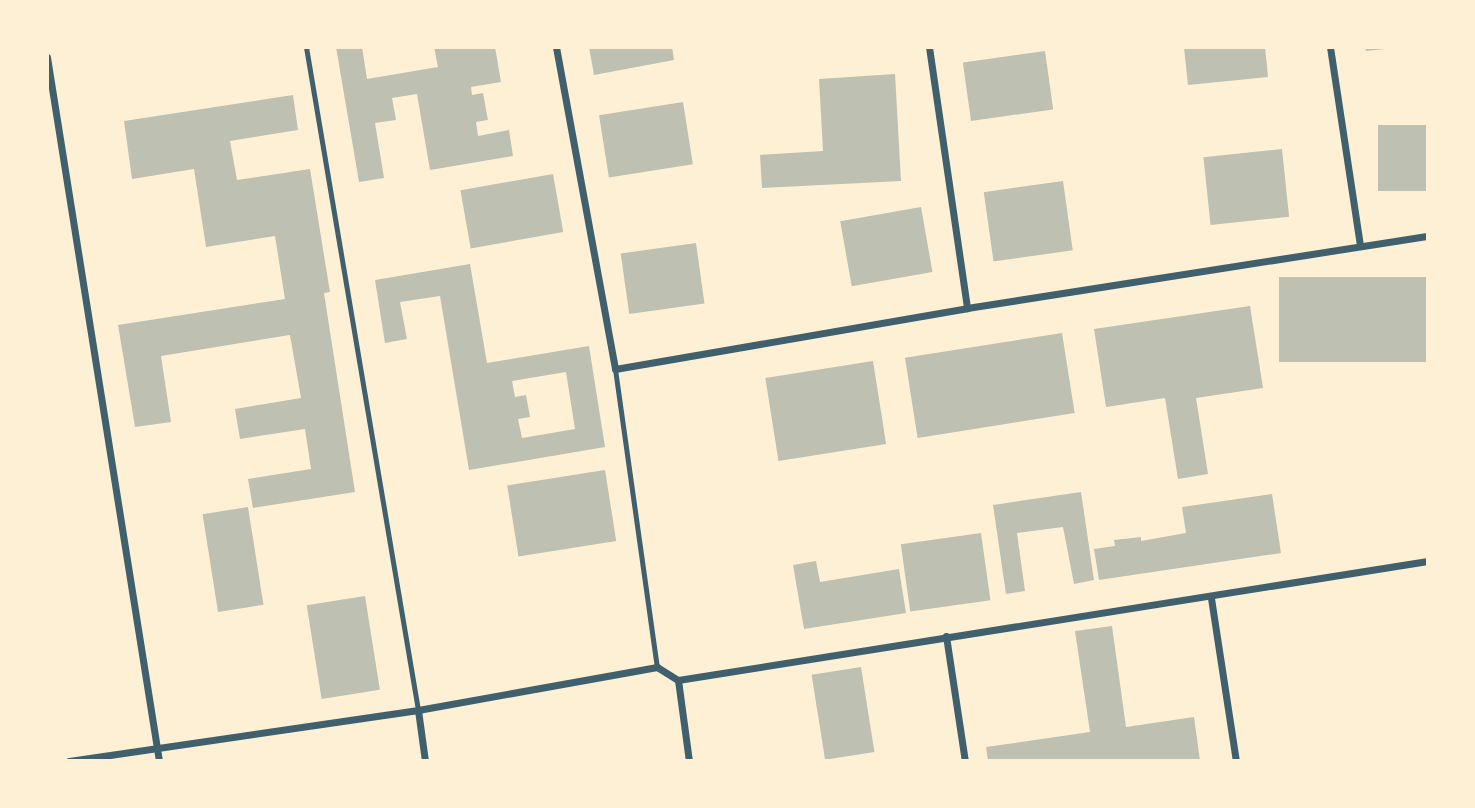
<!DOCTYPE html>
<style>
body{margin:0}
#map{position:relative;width:1475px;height:808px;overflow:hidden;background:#fdf0d5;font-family:Poppins,sans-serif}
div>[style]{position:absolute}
.building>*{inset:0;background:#bec0b2;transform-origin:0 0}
.service>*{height:5px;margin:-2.5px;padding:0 2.5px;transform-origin:2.5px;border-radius:2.5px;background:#3f606c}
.minor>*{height:7px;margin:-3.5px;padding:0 3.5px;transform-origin:3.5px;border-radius:3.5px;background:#3f606c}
span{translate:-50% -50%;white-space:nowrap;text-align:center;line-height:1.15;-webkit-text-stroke:5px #fdf0d5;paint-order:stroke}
.frame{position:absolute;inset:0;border:49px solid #fdf0d5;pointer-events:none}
</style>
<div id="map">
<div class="building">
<div style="clip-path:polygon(336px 47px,362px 47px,367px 79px,438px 67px,434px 47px,495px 47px,501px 82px,471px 87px,472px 95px,483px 93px,488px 120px,476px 122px,478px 136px,509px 130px,513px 156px,430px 170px,417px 94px,392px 98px,396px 120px,375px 123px,384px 178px,359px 182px)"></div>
<div style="clip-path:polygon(589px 47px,672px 47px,674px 60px,594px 75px)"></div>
<div style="clip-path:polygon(1184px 47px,1265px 47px,1268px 77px,1188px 85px)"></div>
<div style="clip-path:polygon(1365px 47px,1386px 47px,1386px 49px,1366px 51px)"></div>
<div style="left:1045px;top:51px;width:59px;height:83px;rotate:82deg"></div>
<div style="clip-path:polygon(895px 74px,901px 181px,762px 188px,760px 155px,823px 151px,819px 79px)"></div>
<div style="clip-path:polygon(293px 95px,298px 130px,230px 141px,237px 180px,310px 169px,330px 292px,324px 293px,355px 492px,253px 508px,248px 479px,311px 469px,305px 429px,240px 439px,235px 409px,301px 398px,290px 335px,161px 356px,171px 422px,135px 427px,118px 325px,285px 299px,275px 236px,206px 247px,194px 169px,132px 179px,124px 121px)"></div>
<div style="left:683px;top:102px;width:63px;height:85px;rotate:81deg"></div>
<div style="left:1428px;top:125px;width:66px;height:50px;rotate:90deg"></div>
<div style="left:1282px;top:149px;width:68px;height:79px;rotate:84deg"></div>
<div style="left:553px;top:174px;width:59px;height:94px;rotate:80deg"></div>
<div style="left:1063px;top:181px;width:70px;height:80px;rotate:82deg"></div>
<div style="left:921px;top:207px;width:66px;height:82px;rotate:80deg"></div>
<div style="left:696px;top:243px;width:61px;height:76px;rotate:82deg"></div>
<div style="clip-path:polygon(evenodd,470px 264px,487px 363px,589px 346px,605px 447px,469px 470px,440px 296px,400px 302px,407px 339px,385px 343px,375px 280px,470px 264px,566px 372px,575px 429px,522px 438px,518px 419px,530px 417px,526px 395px,515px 397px,512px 381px,566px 372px)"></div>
<div style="left:1428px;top:277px;width:85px;height:149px;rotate:90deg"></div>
<div style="clip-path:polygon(1250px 306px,1263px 388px,1196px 398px,1208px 474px,1178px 479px,1165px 398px,1106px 407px,1094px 329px)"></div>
<div style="left:1062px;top:333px;width:81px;height:159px;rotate:81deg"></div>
<div style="left:873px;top:361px;width:84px;height:109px;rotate:81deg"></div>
<div style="left:605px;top:470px;width:72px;height:99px;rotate:81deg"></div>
<div style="clip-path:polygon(1081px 492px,1094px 580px,1074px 584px,1063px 527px,1017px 533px,1025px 591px,1006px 594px,993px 505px)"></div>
<div style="clip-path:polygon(1272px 494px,1281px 553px,1099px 580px,1094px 549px,1115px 546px,1114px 540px,1141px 537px,1141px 541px,1186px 533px,1182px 507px)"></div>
<div style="left:248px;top:507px;width:99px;height:46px;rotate:81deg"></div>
<div style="left:981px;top:533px;width:68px;height:81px;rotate:82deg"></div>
<div style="clip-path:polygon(816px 561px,820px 582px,899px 569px,906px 613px,804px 629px,793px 565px)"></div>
<div style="left:365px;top:596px;width:95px;height:59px;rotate:81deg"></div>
<div style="clip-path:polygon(1112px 626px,1126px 727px,1194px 717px,1200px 761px,988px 761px,986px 747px,1090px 732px,1075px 631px)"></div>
<div style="left:861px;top:667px;width:86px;height:50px;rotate:81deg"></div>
</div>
<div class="service">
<div style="left:306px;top:47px;width:672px;rotate:80.41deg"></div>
<div style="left:615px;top:369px;width:301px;rotate:82deg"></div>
</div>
<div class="minor">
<div style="left:556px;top:47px;width:327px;rotate:79.6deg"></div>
<div style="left:615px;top:369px;width:357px;rotate:-9.8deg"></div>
<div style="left:967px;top:308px;width:467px;rotate:-8.9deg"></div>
<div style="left:929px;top:47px;width:264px;rotate:81.7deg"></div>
<div style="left:1330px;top:47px;width:201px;rotate:81.4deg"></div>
<div style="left:47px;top:57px;width:713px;rotate:80.96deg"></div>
<div style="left:1211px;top:598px;width:165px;rotate:81.3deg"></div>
<div style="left:946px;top:636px;width:126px;rotate:81.4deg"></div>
<div style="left:678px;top:680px;width:82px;rotate:82.3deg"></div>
<div style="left:418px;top:710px;width:51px;rotate:82.2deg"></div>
<div style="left:69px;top:761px;width:353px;rotate:-8.3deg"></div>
<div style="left:418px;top:710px;width:243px;rotate:-10.2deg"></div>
<div style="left:657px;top:667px;width:25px;rotate:32deg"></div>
<div style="left:678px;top:680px;width:759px;rotate:-9.02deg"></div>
</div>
<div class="frame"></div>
</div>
